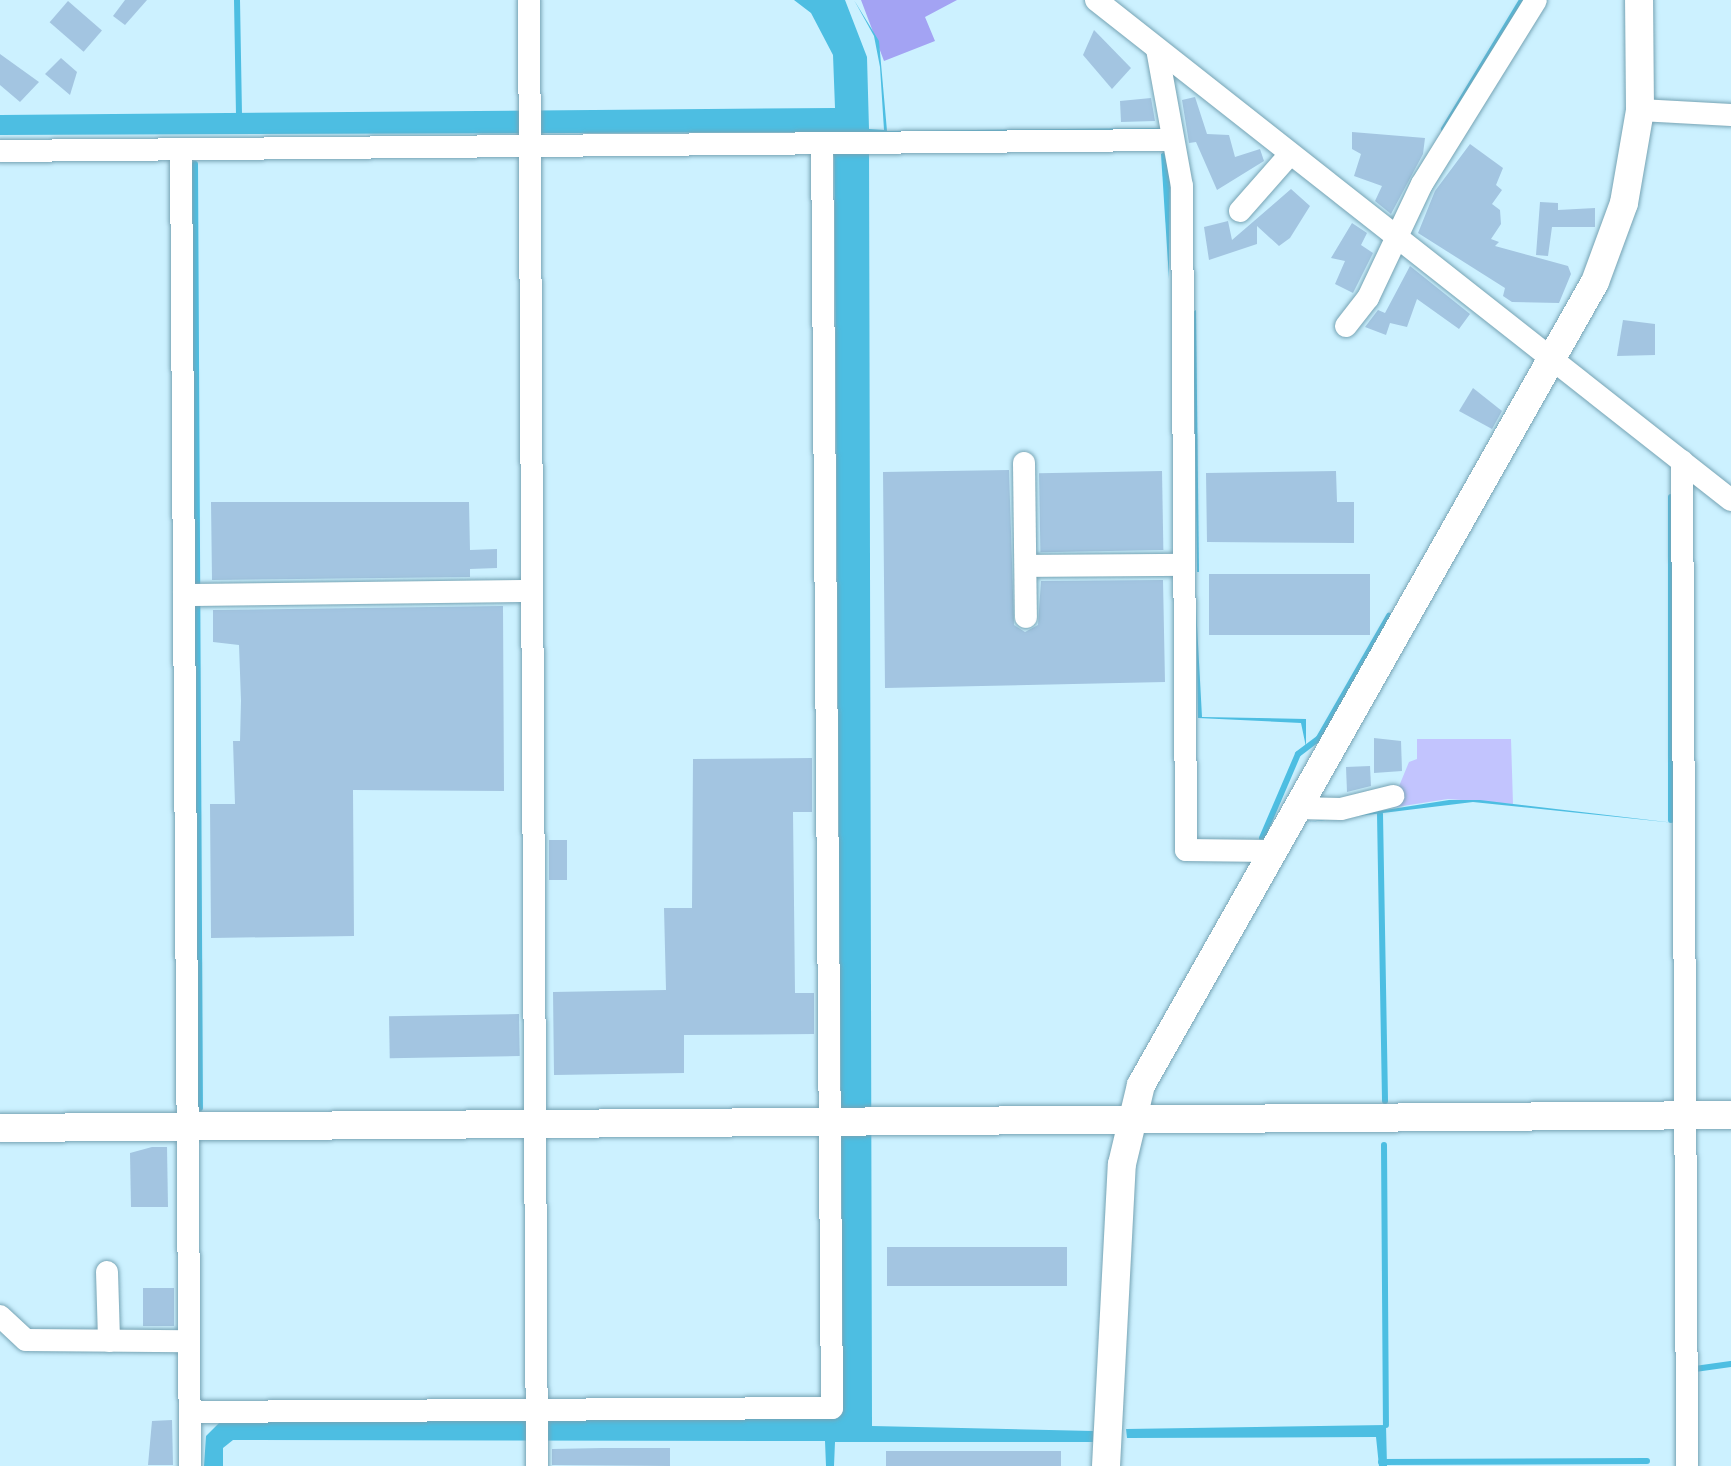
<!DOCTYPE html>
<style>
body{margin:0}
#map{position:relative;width:1731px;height:1466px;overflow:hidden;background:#ccf1ff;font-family:"Crimson Pro",serif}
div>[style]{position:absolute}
.green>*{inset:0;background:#c2c4fe}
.forest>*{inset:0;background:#a3a3f3}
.water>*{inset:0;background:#4dbee2}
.stream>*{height:6px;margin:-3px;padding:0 3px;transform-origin:3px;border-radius:3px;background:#4dbee2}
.building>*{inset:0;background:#a3c5e1;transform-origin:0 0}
.roads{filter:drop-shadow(0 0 2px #76a3b4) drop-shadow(0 0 2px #76a3b4)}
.minor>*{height:22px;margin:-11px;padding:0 11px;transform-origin:11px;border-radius:11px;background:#fff}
.tertiary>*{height:28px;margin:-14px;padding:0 14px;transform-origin:14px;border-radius:14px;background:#fff}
span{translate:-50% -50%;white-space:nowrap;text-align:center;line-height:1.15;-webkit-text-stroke:8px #fff;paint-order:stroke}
</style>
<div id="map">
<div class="green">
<div style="clip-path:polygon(1417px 739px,1511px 739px,1513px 804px,1448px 799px,1390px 808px,1409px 762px,1417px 759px)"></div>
</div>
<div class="forest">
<div style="clip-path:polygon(861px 0,957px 0,925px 17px,935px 41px,884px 61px)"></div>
</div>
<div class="water">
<div style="clip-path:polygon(794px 0,845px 0,867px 57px,869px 129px,884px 130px,880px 67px,874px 36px,854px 0,879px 41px,887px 131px,1160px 128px,1161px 135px,869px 133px,872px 1426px,1093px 1431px,1093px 1442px,835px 1442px,834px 1466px,826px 1466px,825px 1441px,233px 1440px,223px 1448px,223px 1466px,204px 1466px,206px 1436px,221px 1421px,843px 1409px,834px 132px,0 135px,0 115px,835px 108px,833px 55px,811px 13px)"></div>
<div style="clip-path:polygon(1164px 152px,1170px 176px,1169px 279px,1161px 154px)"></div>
<div style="clip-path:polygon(1196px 310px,1199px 572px,1197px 572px,1193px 312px)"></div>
<div style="clip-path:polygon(1196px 607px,1202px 717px,1306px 719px,1306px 747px,1301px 723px,1198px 718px)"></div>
<div style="clip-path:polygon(1449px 800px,1480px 800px,1675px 823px,1473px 802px,1309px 822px)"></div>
<div style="clip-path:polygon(1386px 1425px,1387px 1466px,1379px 1466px,1376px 1437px,1127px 1438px,1126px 1429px)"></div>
</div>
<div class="stream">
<div style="left:237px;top:0;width:113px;rotate:89deg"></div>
<div style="left:1444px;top:129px;width:151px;rotate:-58.8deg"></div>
<div style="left:195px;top:164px;width:944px;rotate:89.7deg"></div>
<div style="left:1380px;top:814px;width:287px;rotate:89deg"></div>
<div style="left:1671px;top:820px;width:323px;rotate:-90deg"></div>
<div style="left:1262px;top:838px;width:91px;rotate:-66.8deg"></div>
<div style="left:1298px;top:754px;width:26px;rotate:-37deg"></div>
<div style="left:1319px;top:738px;width:141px;rotate:-60.2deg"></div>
<div style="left:1384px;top:1145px;width:280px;rotate:89.6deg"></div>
<div style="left:1695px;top:1369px;width:36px;rotate:-8deg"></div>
<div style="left:1381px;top:1462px;width:266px;rotate:-0.2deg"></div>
</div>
<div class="building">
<div style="clip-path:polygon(125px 0,147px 0,125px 25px,113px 16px)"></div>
<div style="left:68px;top:1px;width:45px;height:28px;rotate:41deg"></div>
<div style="clip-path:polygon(1094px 30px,1131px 68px,1112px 89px,1083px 55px)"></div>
<div style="clip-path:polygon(0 54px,39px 82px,20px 102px,0 85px)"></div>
<div style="clip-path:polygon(61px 58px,77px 72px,70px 95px,45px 74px)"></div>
<div style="clip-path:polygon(1195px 97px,1207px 134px,1229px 135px,1235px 157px,1260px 149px,1264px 161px,1217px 190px,1196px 142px,1189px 143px,1182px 100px)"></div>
<div style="clip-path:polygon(1151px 98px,1155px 121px,1121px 122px,1120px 101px)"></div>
<div style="clip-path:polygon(1352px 132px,1425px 138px,1423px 154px,1391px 214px,1375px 201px,1382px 186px,1354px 176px,1361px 154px,1352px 149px)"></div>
<div style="clip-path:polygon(1470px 144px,1503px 168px,1496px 185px,1502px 190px,1492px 204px,1500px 210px,1501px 224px,1491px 239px,1499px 242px,1495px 246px,1568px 266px,1571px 274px,1559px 303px,1512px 302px,1503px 296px,1505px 288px,1418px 233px,1435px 191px)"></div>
<div style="clip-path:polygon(1291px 189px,1310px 206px,1290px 238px,1279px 246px,1257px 226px,1257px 244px,1209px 260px,1204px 227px,1228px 221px,1232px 240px)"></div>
<div style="clip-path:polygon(1540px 202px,1558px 203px,1558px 210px,1595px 208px,1595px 227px,1552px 227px,1548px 256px,1536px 255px)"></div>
<div style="clip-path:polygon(1352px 223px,1367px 233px,1361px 245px,1373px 253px,1353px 293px,1335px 284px,1345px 261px,1331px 258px)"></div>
<div style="clip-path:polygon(1410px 266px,1470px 314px,1459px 329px,1417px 299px,1407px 327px,1390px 323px,1386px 335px,1365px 327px,1378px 310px,1385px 313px)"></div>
<div style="clip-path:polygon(1623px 320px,1655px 324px,1655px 355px,1617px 356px)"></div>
<div style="clip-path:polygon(1473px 388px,1502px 411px,1492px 429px,1459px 411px)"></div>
<div style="clip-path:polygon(1009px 470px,1014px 625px,1025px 632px,1038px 625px,1041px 581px,1163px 580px,1165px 682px,885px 688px,883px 472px)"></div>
<div style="left:1162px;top:471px;width:79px;height:123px;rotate:89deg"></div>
<div style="clip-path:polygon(1336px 471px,1337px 502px,1354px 502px,1354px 543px,1207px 542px,1206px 473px)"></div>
<div style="clip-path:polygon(211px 502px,469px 502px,470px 550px,497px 549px,497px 568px,470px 569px,470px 577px,212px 580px)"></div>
<div style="left:1370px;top:574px;width:61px;height:161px;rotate:90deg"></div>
<div style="clip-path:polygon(503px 606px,504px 791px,353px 790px,354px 936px,211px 938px,210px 804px,235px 804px,233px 741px,240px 741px,241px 701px,239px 645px,213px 642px,213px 610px)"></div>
<div style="clip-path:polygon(1374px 738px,1401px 741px,1402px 771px,1374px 773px)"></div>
<div style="clip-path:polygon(812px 758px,812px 812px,793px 812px,795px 993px,814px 993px,814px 1034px,684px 1035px,684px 1073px,554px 1075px,553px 992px,666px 990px,664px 908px,692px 908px,693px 759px)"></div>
<div style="clip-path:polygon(1370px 766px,1371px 786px,1347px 792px,1346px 767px)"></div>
<div style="left:549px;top:840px;width:18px;height:40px"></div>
<div style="left:519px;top:1014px;width:42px;height:130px;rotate:89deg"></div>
<div style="clip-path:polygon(152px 1147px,167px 1147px,168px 1207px,131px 1207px,130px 1153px)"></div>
<div style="left:887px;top:1247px;width:180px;height:39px"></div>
<div style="left:174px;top:1288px;width:38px;height:31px;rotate:90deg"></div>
<div style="clip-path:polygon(172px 1420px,173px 1465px,148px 1465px,152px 1421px)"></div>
<div style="clip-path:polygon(602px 1448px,670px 1448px,670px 1466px,552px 1465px,552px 1449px)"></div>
<div style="left:1061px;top:1451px;width:15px;height:175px;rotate:90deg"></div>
</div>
<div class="roads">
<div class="minor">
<div style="left:529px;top:0;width:1466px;rotate:89.69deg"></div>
<div style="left:1096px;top:0;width:808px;rotate:38.22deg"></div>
<div style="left:1157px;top:49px;width:139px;rotate:79.7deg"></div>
<div style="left:1182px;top:186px;width:664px;rotate:89.65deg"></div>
<div style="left:1186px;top:850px;width:86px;rotate:0.7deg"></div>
<div style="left:1640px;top:110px;width:91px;rotate:3.1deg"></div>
<div style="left:181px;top:149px;width:1317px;rotate:89.61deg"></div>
<div style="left:0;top:151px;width:1173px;rotate:-0.54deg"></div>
<div style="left:1240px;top:211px;width:76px;rotate:-48.7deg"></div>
<div style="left:1346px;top:326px;width:36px;rotate:-52deg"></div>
<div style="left:1368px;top:298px;width:126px;rotate:-64.7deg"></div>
<div style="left:1422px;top:184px;width:216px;rotate:-58.2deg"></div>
<div style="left:1682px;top:461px;width:1005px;rotate:89.71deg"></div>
<div style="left:1024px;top:463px;width:154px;rotate:89.3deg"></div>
<div style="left:1026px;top:566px;width:158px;rotate:-0.4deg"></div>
<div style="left:184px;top:595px;width:347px;rotate:-0.7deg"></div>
<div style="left:1296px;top:808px;width:45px;rotate:1.3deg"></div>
<div style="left:1341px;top:809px;width:54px;rotate:-14deg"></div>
<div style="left:107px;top:1272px;width:69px;rotate:88.3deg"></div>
<div style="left:0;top:1316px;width:35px;rotate:43deg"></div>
<div style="left:26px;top:1340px;width:163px;rotate:0.4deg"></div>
<div style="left:190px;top:1412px;width:642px;rotate:-0.36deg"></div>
<div style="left:832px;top:1408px;width:1265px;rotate:-90.45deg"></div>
</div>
<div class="tertiary">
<div style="left:0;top:1128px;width:1731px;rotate:-0.43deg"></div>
<div style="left:1106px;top:1466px;width:302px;rotate:-87deg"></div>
<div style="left:1122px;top:1164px;width:81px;rotate:-76.5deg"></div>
<div style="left:1141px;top:1085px;width:922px;rotate:-60.52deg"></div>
<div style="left:1595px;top:282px;width:84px;rotate:-69.8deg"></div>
<div style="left:1624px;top:203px;width:94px;rotate:-80.2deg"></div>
<div style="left:1640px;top:110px;width:110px;rotate:-90.5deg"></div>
</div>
</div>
</div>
